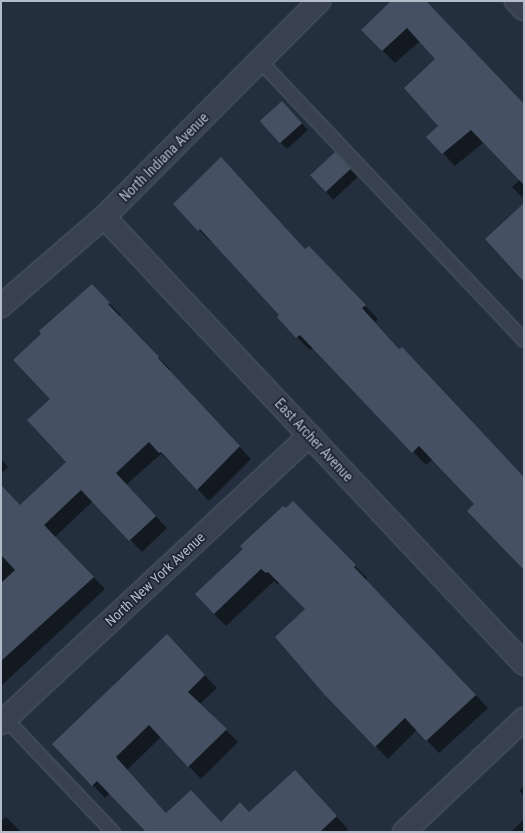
<!DOCTYPE html>
<style>
body{margin:0}
#map{position:relative;width:525px;height:833px;overflow:hidden;background:#242f3e;font-family:"Roboto Condensed",sans-serif}
div>[style]{position:absolute}
.shadow>*{inset:0;background:#0007;transform-origin:0 0}
.building>*{inset:0;background:#455162;transform-origin:0 0}
.roads{filter:drop-shadow(0 0 1px #565f6c) drop-shadow(0 0 1px #565f6c)}
.lane>*{height:13px;margin:-6.5px;padding:0 6.5px;transform-origin:6.5px;border-radius:6.5px;background:#38414e}
.street>*{height:22px;margin:-11px;padding:0 11px;transform-origin:11px;border-radius:11px;background:#38414e}
span{translate:-50% -50%;white-space:nowrap;text-align:center;line-height:1.15;-webkit-text-stroke:3.5px #1d2633;paint-order:stroke}
.street-label{font-size:14px;color:#b4bcc9}
.frame{position:absolute;inset:0;border:2px solid #b4bcc9;pointer-events:none}
</style>
<div id="map">
<div class="shadow">
<div style="clip-path:polygon(393px 1px,425px 1px,524px 105px,524px 199px,512px 187px,520px 180px,484px 142px,455px 166px,428px 137px,440px 126px,437px 59px,420px 41px,395px 63px,362px 30px)"></div>
<div style="clip-path:polygon(289px 109px,308px 130px,287px 149px,280px 142px)"></div>
<div style="left:335px;top:153px;width:33px;height:33px;rotate:47deg"></div>
<div style="clip-path:polygon(221px 158px,306px 250px,322px 261px,378px 319px,375px 322px,400px 350px,524px 477px,524px 524px,433px 459px,426px 465px,313px 348px,310px 350px,297px 337px,278px 317px,281px 315px,213px 242px,212px 243px,199px 230px)"></div>
<div style="clip-path:polygon(103px 297px,121px 315px,119px 317px,170px 369px,169px 371px,251px 459px,209px 501px,173px 463px,172px 464px,161px 454px,126px 485px,167px 528px,142px 552px,93px 501px,55px 537px,105px 589px,1px 686px,1px 486px,20px 506px,68px 462px,52px 399px)"></div>
<div style="clip-path:polygon(1px 459px,8px 467px,1px 474px)"></div>
<div style="clip-path:polygon(293px 503px,367px 578px,366px 580px,488px 708px,439px 753px,417px 730px,388px 759px,324px 693px,306px 609px,280px 583px,278px 585px,274px 581px,226px 626px,214px 614px,286px 510px)"></div>
<div style="clip-path:polygon(179px 648px,217px 688px,200px 704px,238px 742px,201px 779px,161px 737px,127px 770px,167px 814px,221px 822px,250px 813px,307px 784px,348px 829px,345px 832px,148px 832px,110px 793px,105px 798px,54px 744px)"></div>
<div style="clip-path:polygon(524px 786px,524px 796px,519px 791px)"></div>
<div style="clip-path:polygon(6px 817px,21px 832px,1px 832px,1px 821px)"></div>
<div style="clip-path:polygon(524px 819px,524px 832px,511px 832px)"></div>
</div>
<div class="building">
<div style="clip-path:polygon(391px 1px,426px 1px,524px 104px,524px 185px,471px 130px,442px 154px,426px 137px,438px 126px,404px 88px,435px 59px,407px 28px,382px 51px,361px 30px)"></div>
<div style="left:282px;top:101px;width:30px;height:30px;rotate:48deg"></div>
<div style="left:335px;top:152px;width:23px;height:34px;rotate:47deg"></div>
<div style="clip-path:polygon(221px 157px,305px 249px,309px 246px,366px 305px,362px 308px,399px 349px,402px 347px,524px 477px,524px 570px,467px 511px,474px 504px,419px 446px,412px 453px,300px 335px,296px 338px,277px 317px,279px 315px,200px 229px,198px 231px,173px 204px)"></div>
<div style="clip-path:polygon(524px 203px,524px 282px,485px 239px)"></div>
<div style="clip-path:polygon(92px 284px,110px 303px,108px 304px,159px 357px,158px 358px,240px 446px,197px 490px,161px 452px,159px 453px,149px 442px,116px 473px,156px 516px,129px 541px,81px 490px,44px 525px,94px 577px,1px 661px,1px 583px,15px 570px,1px 555px,1px 485px,20px 505px,66px 462px,27px 420px,50px 399px,13px 360px,41px 334px,39px 331px)"></div>
<div style="clip-path:polygon(293px 501px,356px 565px,354px 567px,476px 695px,426px 741px,405px 718px,375px 747px,324px 694px,275px 637px,305px 609px,268px 572px,266px 573px,261px 569px,214px 614px,195px 594px,243px 549px,240px 546px,283px 506px,286px 508px)"></div>
<div style="clip-path:polygon(167px 634px,205px 675px,188px 692px,227px 729px,188px 767px,149px 725px,116px 757px,166px 813px,191px 790px,221px 822px,240px 802px,249px 812px,295px 770px,337px 816px,320px 832px,146px 832px,97px 781px,92px 786px,52px 744px)"></div>
</div>
<div class="roads">
<div class="lane">
<div style="left:260px;top:61px;width:384px;rotate:46.6deg"></div>
<div style="left:1px;top:714px;width:163px;rotate:46.5deg"></div>
</div>
<div class="street">
<div style="left:516px;top:1px;width:11px;rotate:45deg"></div>
<div style="left:104px;top:217px;width:613px;rotate:46.78deg"></div>
<div style="left:1px;top:306px;width:136px;rotate:-40.8deg"></div>
<div style="left:104px;top:217px;width:305px;rotate:-45.1deg"></div>
<div style="left:1px;top:723px;width:422px;rotate:-43deg"></div>
<div style="left:404px;top:832px;width:165px;rotate:-43.3deg"></div>
</div>
</div>
<div class="street-label">
<span style="left:164px;top:157px;rotate:-45deg">North Indiana Avenue</span>
<span style="left:314px;top:440px;rotate:47deg">East Archer Avenue</span>
<span style="left:155px;top:579px;rotate:-43deg">North New York Avenue</span>
</div>
<div class="frame"></div>
</div>
